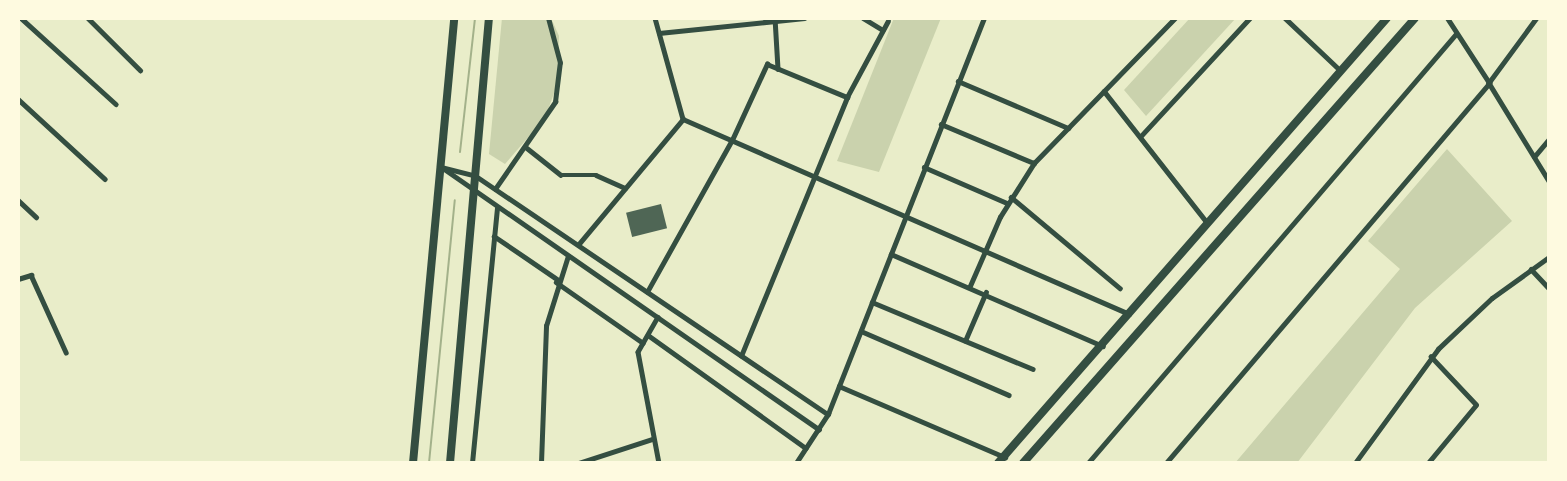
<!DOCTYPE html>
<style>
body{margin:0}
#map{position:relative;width:1567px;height:481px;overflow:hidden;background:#e9edc9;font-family:Overpass,sans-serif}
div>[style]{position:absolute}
.green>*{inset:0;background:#cad2ad}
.stream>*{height:2px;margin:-1px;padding:0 1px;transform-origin:1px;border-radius:1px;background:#a3b18a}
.building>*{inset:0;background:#4f6655;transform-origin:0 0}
.minor>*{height:4.5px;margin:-2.25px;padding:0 2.25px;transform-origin:2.25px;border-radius:2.25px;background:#344e41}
.primary>*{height:8px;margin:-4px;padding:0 4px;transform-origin:4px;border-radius:4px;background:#344e41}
span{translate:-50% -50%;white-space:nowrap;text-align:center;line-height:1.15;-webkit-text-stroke:4.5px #fefae0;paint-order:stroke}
.frame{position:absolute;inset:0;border:20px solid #fefae0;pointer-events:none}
</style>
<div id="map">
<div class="green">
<div style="clip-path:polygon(502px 18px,551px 18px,559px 36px,557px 85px,545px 118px,505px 164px,489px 154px)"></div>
<div style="clip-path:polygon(894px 18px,941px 18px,879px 172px,837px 161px)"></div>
<div style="clip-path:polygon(1190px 18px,1236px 18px,1146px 116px,1124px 90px)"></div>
<div style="clip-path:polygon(1447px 149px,1512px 221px,1415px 308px,1297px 463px,1235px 463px,1400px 269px,1368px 241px)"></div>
</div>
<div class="stream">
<div style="left:460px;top:152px;width:135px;rotate:-83.6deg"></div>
<div style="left:429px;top:463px;width:264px;rotate:-84.4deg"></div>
</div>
<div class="building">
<div style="left:661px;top:204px;width:25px;height:36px;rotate:76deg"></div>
</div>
<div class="minor">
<div style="left:21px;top:18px;width:128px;rotate:42.2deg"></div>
<div style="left:88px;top:18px;width:74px;rotate:45deg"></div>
<div style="left:655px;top:18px;width:105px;rotate:74.5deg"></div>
<div style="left:775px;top:18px;width:51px;rotate:86.6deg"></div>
<div style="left:863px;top:18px;width:23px;rotate:31deg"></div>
<div style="left:1285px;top:18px;width:76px;rotate:43.4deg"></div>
<div style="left:1537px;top:18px;width:81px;rotate:126.4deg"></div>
<div style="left:1489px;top:83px;width:115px;rotate:58.5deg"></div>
<div style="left:659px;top:33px;width:146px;rotate:-5.9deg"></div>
<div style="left:958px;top:81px;width:120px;rotate:23.1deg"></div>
<div style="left:1104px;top:91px;width:165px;rotate:51.9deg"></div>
<div style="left:18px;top:99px;width:118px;rotate:42.6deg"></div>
<div style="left:683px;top:119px;width:487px;rotate:23.6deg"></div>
<div style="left:941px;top:124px;width:101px;rotate:22.8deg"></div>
<div style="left:1140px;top:137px;width:162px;rotate:-47.3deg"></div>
<div style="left:527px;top:148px;width:43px;rotate:38.5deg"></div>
<div style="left:561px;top:175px;width:35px"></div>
<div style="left:596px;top:175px;width:32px;rotate:24deg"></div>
<div style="left:1534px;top:157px;width:23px;rotate:-50deg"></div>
<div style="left:441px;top:167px;width:36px;rotate:14deg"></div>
<div style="left:476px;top:176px;width:425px;rotate:34.1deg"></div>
<div style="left:924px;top:167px;width:90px;rotate:23.4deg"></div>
<div style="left:443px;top:168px;width:458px;rotate:34.8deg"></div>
<div style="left:495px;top:189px;width:106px;rotate:-55.4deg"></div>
<div style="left:555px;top:102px;width:39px;rotate:-83deg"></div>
<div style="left:560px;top:63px;width:47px;rotate:-104.9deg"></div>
<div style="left:1011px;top:197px;width:142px;rotate:39.9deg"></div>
<div style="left:18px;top:200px;width:25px;rotate:43deg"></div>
<div style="left:494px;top:236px;width:76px;rotate:34.3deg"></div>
<div style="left:578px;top:245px;width:164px;rotate:-50.2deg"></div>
<div style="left:891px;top:254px;width:231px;rotate:23.5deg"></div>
<div style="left:1531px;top:269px;width:26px;rotate:47deg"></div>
<div style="left:18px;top:279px;width:14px;rotate:-17deg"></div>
<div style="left:31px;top:275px;width:85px;rotate:65.6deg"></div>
<div style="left:556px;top:282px;width:106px;rotate:35deg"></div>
<div style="left:970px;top:286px;width:75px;rotate:-66.5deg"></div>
<div style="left:1000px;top:217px;width:64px;rotate:-57.8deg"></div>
<div style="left:1034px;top:163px;width:202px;rotate:-45.8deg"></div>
<div style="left:647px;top:292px;width:174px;rotate:-60.8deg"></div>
<div style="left:732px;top:140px;width:84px;rotate:-65.3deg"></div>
<div style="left:767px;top:64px;width:87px;rotate:22.4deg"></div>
<div style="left:872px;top:302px;width:174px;rotate:22.6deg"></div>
<div style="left:658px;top:317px;width:40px;rotate:119.7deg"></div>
<div style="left:638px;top:352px;width:113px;rotate:79.3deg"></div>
<div style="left:861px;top:331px;width:161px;rotate:23.4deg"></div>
<div style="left:648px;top:335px;width:194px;rotate:35.6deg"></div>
<div style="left:965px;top:341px;width:53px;rotate:-66.8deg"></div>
<div style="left:741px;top:356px;width:280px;rotate:-67.7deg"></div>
<div style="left:847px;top:97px;width:86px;rotate:-61.7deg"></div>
<div style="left:839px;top:386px;width:181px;rotate:23.2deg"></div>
<div style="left:472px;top:463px;width:256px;rotate:-84.4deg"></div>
<div style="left:541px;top:463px;width:137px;rotate:-87.9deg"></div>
<div style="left:546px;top:326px;width:73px;rotate:-72.6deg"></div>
<div style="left:579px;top:463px;width:77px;rotate:-18.2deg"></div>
<div style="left:796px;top:463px;width:59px;rotate:-56.9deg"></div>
<div style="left:828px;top:414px;width:426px;rotate:-68.5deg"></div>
<div style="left:1088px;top:463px;width:565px;rotate:-49.38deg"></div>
<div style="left:1166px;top:463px;width:499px;rotate:-49.6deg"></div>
<div style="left:1489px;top:83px;width:77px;rotate:-122.9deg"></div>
<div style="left:1355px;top:463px;width:141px;rotate:-53.9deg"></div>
<div style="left:1438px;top:349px;width:74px;rotate:-43.4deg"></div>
<div style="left:1492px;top:298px;width:70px;rotate:-35.7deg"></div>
<div style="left:1428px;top:463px;width:75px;rotate:-50.4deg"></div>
<div style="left:1476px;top:405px;width:66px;rotate:-133.2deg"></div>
</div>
<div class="primary">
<div style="left:413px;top:463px;width:447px;rotate:-84.7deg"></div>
<div style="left:450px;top:463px;width:447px;rotate:-85deg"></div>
<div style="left:998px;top:463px;width:591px;rotate:-48.84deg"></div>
<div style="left:1023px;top:463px;width:593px;rotate:-48.62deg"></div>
</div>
<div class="frame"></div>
</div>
